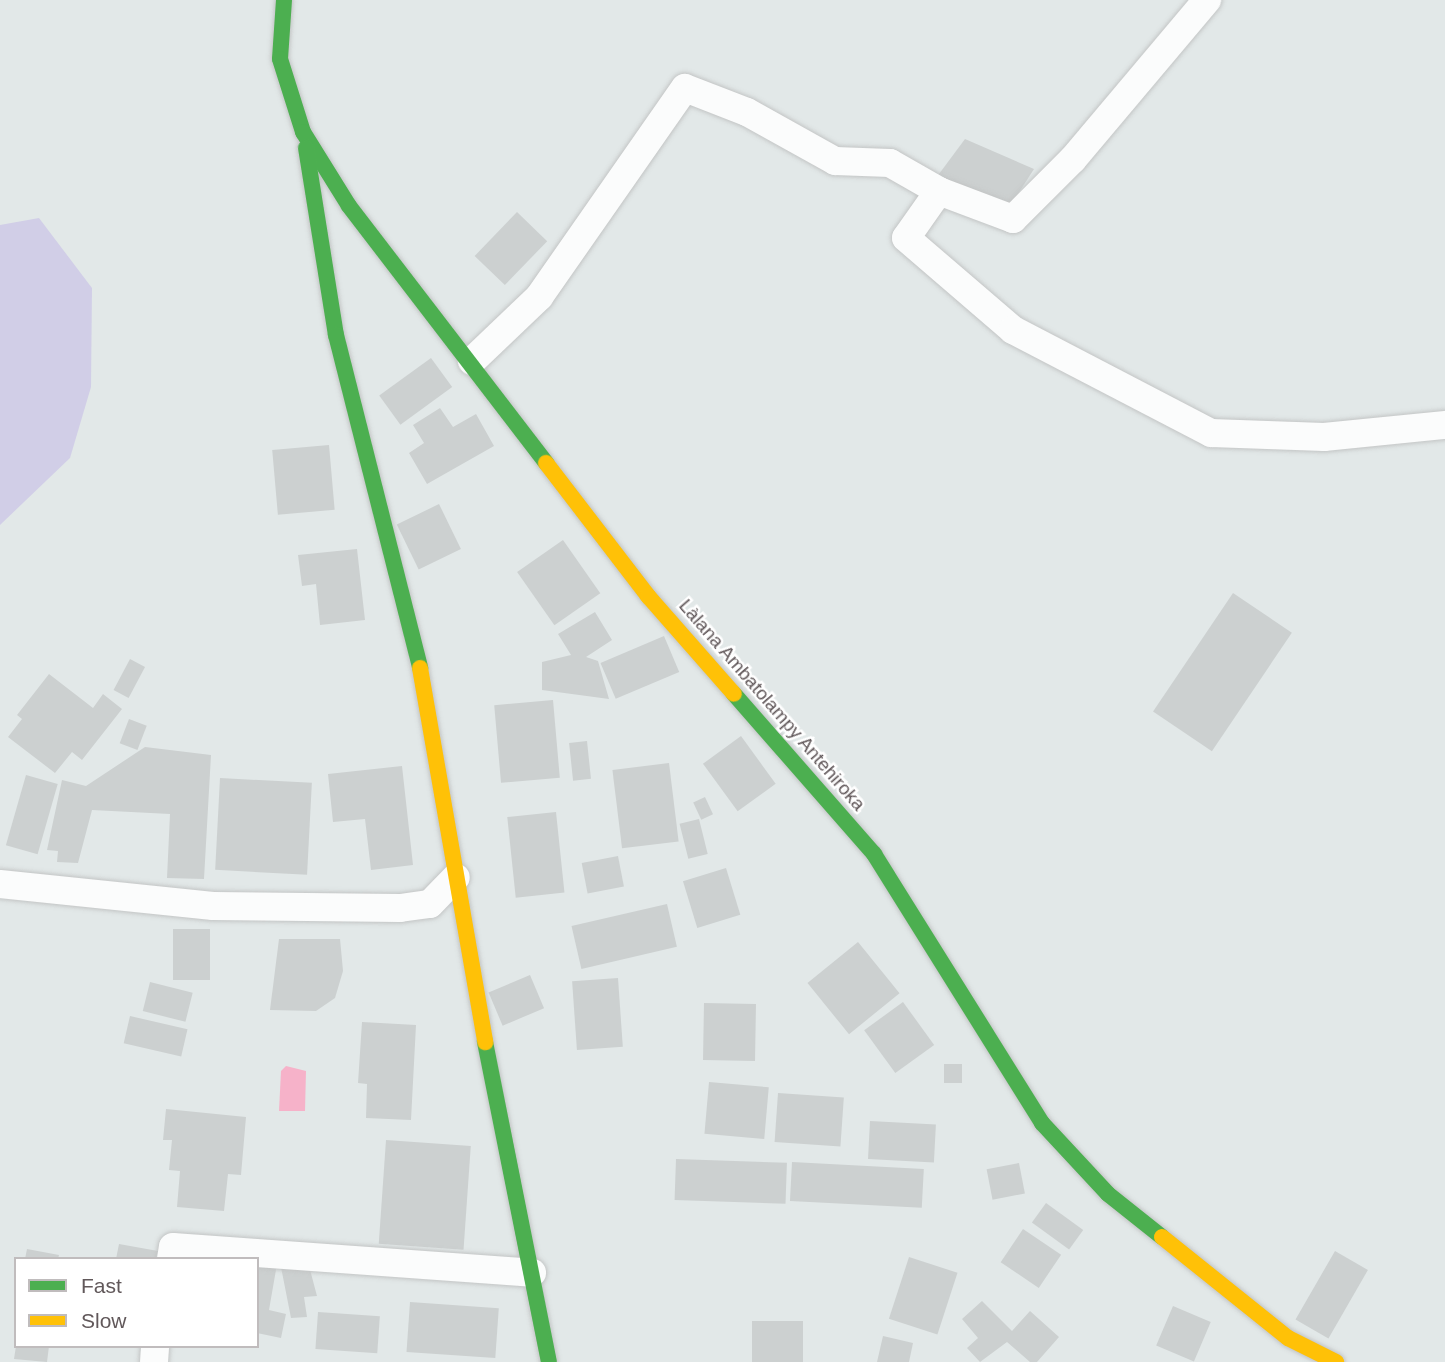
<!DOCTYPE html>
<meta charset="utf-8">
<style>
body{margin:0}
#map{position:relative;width:1445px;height:1362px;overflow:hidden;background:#e2e8e8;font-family:Arial,sans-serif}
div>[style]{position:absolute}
.green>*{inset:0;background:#d1cee7}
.water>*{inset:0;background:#f6b2c9}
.building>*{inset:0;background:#ccd0d0;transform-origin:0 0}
.roads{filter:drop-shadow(0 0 2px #c3c5c5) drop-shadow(0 0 2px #c3c5c5)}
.street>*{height:28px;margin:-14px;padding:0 14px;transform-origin:14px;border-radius:14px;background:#fbfcfc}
.fast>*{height:16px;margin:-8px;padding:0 8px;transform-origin:8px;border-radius:8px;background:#4caf50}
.slow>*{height:16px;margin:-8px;padding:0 8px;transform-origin:8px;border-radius:8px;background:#ffc107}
span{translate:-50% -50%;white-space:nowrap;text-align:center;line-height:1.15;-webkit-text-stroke:5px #fff;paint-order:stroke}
.street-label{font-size:19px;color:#61585a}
.legend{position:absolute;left:14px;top:1257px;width:245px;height:91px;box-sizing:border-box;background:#fff;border:2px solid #c0bcbd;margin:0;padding:9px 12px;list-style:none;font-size:21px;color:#61585a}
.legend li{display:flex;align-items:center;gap:14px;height:35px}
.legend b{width:35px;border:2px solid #c0bcbd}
</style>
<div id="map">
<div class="green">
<div style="clip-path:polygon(39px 218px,92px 288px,91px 387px,70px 458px,0 525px,0 225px)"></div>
</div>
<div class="water">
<div style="clip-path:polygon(286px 1066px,306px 1071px,305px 1111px,279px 1111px,281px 1071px)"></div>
</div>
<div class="building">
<div style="clip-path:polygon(965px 139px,1034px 169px,1007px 211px,936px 178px)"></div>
<div style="left:517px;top:212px;width:42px;height:61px;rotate:44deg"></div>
<div style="left:431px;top:358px;width:36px;height:64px;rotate:54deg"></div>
<div style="clip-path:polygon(440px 408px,453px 427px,476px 414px,494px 446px,427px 484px,409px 453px,424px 443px,413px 425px)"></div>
<div style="left:329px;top:445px;width:65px;height:57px;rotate:85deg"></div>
<div style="left:439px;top:504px;width:50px;height:47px;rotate:64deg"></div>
<div style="left:563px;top:540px;width:65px;height:56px;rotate:55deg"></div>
<div style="clip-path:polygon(357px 549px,365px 620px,320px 625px,316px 584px,302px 586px,298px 555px)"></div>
<div style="left:1233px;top:593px;width:71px;height:143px;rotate:34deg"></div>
<div style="clip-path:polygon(595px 612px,612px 640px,586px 657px,598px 661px,609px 699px,542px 690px,542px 662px,571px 655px,558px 634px)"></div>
<div style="left:664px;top:636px;width:39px;height:69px;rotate:67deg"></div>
<div style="left:130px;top:659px;width:17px;height:35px;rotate:28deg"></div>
<div style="clip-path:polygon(49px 674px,93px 708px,103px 694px,122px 709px,82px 760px,72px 752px,55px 773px,8px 737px,22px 719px,17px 715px)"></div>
<div style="left:553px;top:700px;width:78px;height:59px;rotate:85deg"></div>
<div style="left:129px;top:719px;width:19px;height:26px;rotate:21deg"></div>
<div style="left:741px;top:736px;width:59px;height:47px;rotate:54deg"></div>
<div style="left:587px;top:741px;width:38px;height:18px;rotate:84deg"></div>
<div style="clip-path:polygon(145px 747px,211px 755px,204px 879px,167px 878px,170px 814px,92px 810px,78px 863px,57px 862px,58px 851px,47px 850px,62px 780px,86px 786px)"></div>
<div style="left:669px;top:763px;width:79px;height:57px;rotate:83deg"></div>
<div style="clip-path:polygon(402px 766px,413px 865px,371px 870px,365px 819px,333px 822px,328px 774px)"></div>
<div style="left:26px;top:775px;width:33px;height:73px;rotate:16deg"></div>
<div style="left:220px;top:778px;width:92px;height:92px;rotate:3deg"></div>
<div style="left:705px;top:797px;width:19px;height:13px;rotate:65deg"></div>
<div style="left:556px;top:812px;width:81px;height:49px;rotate:84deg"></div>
<div style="left:699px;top:819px;width:36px;height:20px;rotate:76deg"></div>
<div style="left:618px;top:856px;width:31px;height:37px;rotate:79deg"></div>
<div style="left:726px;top:868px;width:49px;height:45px;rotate:73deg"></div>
<div style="left:667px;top:904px;width:44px;height:98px;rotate:77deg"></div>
<div style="left:173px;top:929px;width:37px;height:51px"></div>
<div style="clip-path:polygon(279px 939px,340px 939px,343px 971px,335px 998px,316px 1011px,270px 1010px)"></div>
<div style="left:858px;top:942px;width:66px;height:65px;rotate:51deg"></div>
<div style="left:530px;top:975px;width:36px;height:45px;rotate:67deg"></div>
<div style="left:618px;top:978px;width:69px;height:46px;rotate:86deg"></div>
<div style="left:150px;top:982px;width:44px;height:30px;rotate:14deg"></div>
<div style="left:903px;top:1002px;width:53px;height:48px;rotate:54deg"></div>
<div style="left:704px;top:1003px;width:52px;height:57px;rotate:1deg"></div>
<div style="left:130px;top:1016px;width:59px;height:28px;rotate:13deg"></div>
<div style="clip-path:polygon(362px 1022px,416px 1025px,411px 1120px,366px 1118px,367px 1084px,358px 1083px)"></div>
<div style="left:944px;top:1064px;width:18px;height:19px"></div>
<div style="left:709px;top:1082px;width:60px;height:52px;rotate:5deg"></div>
<div style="left:778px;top:1093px;width:66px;height:49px;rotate:4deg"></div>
<div style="clip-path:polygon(166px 1109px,246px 1117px,241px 1175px,228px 1174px,224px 1211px,177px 1207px,180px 1171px,169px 1170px,172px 1140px,163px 1140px)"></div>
<div style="left:870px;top:1121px;width:66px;height:38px;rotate:3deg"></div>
<div style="left:386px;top:1140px;width:85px;height:104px;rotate:4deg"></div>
<div style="left:676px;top:1159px;width:111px;height:41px;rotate:2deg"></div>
<div style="left:792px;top:1162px;width:132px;height:39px;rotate:3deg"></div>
<div style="left:1019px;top:1163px;width:31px;height:33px;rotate:79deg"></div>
<div style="left:1046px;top:1203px;width:46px;height:24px;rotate:36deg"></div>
<div style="left:1023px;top:1229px;width:46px;height:40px;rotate:34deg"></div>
<div style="clip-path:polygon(119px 1244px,158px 1251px,156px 1259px,116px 1259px)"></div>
<div style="clip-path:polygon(27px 1249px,59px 1255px,58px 1259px,25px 1259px)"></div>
<div style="left:1335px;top:1251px;width:38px;height:79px;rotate:30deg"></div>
<div style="left:909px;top:1257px;width:51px;height:65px;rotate:18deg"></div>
<div style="clip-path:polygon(257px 1260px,277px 1264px,269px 1310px,286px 1314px,281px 1338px,257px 1333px)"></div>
<div style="clip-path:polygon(280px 1262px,308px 1262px,317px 1296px,304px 1297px,307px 1317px,291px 1318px)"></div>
<div style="clip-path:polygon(982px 1301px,1012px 1331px,1030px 1311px,1059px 1337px,1037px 1362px,1030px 1362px,1007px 1342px,980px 1362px,967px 1348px,978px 1338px,962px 1319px)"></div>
<div style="left:410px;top:1302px;width:89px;height:50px;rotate:4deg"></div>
<div style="left:1173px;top:1306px;width:41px;height:43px;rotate:23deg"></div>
<div style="left:318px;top:1312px;width:62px;height:37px;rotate:4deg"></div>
<div style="left:752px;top:1321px;width:51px;height:41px"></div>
<div style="clip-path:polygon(883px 1336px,913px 1343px,909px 1362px,877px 1362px)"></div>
<div style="clip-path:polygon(16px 1346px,49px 1346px,47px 1362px,14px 1359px)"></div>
</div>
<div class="roads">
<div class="street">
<div style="left:1207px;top:0;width:208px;rotate:130.1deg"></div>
<div style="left:1073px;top:159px;width:85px;rotate:135deg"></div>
<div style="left:1013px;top:219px;width:79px;rotate:-159.3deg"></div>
<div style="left:939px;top:191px;width:57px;rotate:125.1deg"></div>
<div style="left:906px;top:238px;width:141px;rotate:40.7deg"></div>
<div style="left:1013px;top:330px;width:223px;rotate:27.5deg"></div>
<div style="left:1211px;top:433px;width:113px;rotate:2deg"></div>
<div style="left:1324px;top:437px;width:122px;rotate:-5.7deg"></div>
<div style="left:472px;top:361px;width:93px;rotate:-43.7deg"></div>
<div style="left:539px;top:297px;width:255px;rotate:-55.1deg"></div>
<div style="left:685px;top:88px;width:66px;rotate:21.2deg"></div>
<div style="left:747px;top:112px;width:101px;rotate:29.1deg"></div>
<div style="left:835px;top:161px;width:55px;rotate:2.1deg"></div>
<div style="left:890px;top:163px;width:56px;rotate:29.7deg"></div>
<div style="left:0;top:884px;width:214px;rotate:5.9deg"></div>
<div style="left:213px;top:906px;width:187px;rotate:0.6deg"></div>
<div style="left:400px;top:908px;width:30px;rotate:-8deg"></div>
<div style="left:430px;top:904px;width:37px;rotate:-46deg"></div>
<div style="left:171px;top:1259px;width:12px;rotate:-81deg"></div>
<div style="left:173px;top:1247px;width:360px;rotate:4.1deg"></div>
<div style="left:154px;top:1362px;width:16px;rotate:-86deg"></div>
</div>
<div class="fast">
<div style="left:284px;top:0;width:59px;rotate:93.9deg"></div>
<div style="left:280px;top:59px;width:77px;rotate:72.5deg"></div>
<div style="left:303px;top:132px;width:87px;rotate:58.1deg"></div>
<div style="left:349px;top:206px;width:324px;rotate:52.5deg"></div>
<div style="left:306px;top:148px;width:189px;rotate:80.9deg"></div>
<div style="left:336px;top:335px;width:343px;rotate:75.8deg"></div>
<div style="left:734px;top:694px;width:213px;rotate:48.8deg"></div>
<div style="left:874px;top:854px;width:317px;rotate:58deg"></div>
<div style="left:1042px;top:1123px;width:97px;rotate:47.1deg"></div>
<div style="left:1108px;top:1194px;width:69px;rotate:38.5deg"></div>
<div style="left:485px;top:1042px;width:326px;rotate:78.7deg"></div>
</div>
<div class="slow">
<div style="left:546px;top:463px;width:168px;rotate:52.5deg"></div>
<div style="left:648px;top:596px;width:130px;rotate:48.7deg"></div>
<div style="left:420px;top:668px;width:380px;rotate:80.1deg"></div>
<div style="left:1162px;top:1237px;width:161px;rotate:38.7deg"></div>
<div style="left:1288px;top:1338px;width:54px;rotate:26.6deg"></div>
</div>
</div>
<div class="street-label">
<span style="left:772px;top:705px;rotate:49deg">Làlana Ambatolampy Antehiroka</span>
</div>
<ul class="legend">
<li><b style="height:9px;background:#4caf50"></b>Fast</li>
<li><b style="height:9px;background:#ffc107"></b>Slow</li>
</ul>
</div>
